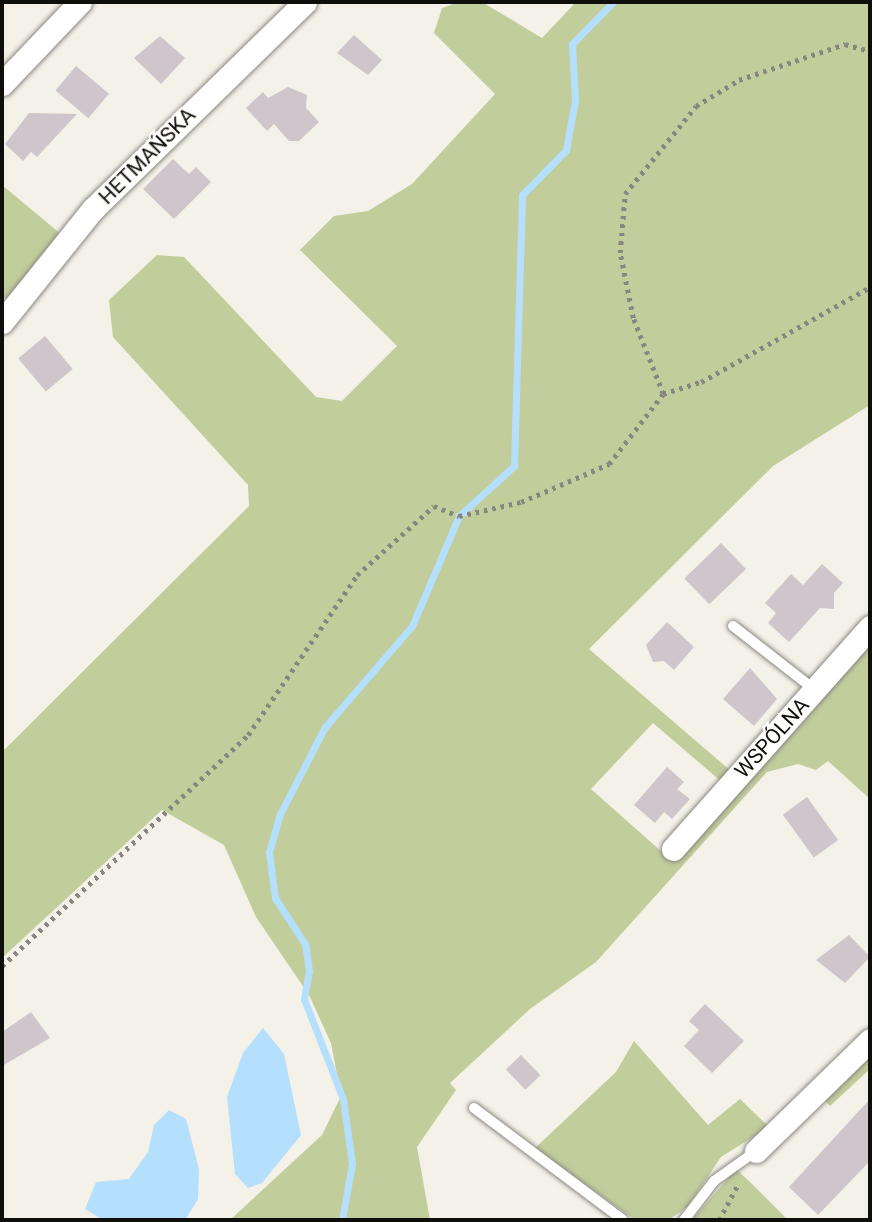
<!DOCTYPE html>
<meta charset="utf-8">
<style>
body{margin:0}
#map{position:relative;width:872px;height:1222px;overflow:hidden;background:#f3f1e8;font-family:Roboto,sans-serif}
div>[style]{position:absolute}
.green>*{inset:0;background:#c2cd9c}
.water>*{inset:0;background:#b4dffd}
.stream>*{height:7px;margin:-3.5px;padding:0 3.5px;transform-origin:3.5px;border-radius:3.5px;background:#b4dffd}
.building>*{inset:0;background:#cfc6cc;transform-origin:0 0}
.path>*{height:4.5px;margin-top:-2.25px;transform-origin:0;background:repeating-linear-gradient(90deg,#87867f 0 3.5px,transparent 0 8.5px)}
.roads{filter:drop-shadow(0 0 2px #8a8880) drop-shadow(0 0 2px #8a8880)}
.lane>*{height:10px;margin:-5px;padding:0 5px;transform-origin:5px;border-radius:5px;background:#fff}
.street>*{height:23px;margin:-11.5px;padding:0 11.5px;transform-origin:11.5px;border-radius:11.5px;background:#fff}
span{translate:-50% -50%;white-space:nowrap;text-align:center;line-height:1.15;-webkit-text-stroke:5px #fffefc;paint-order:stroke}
.street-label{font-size:21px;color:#0e0e0b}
.frame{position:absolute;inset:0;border:4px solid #0e0e0b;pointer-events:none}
</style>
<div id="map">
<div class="green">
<div style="clip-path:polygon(459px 2px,482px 2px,542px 38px,576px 2px,870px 2px,870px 405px,773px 466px,589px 649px,732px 772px,723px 783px,653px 723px,591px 789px,671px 860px,870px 636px,870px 799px,828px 761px,816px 770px,798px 764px,767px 772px,596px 962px,530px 1009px,450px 1083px,456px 1090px,417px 1147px,430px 1220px,230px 1220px,322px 1135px,341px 1096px,331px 1043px,309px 995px,256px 917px,224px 845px,162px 810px,2px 958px,2px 752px,249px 506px,248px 485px,113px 337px,109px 300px,157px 255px,184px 257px,316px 397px,342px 401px,397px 346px,300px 250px,334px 216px,368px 211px,412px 184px,495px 94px,434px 33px,442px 8px)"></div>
<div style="clip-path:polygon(2px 185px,62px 235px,11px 299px,2px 297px)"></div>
<div style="clip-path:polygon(634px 1041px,708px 1125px,740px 1099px,769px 1127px,721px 1157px,688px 1206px,669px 1220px,632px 1218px,535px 1148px,616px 1072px)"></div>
<div style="clip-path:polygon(870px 1047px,870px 1069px,830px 1106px,821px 1097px)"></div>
<div style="clip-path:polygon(736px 1169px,750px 1182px,788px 1220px,692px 1220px)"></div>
</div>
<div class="water">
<div style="clip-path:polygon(263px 1028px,284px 1054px,301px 1135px,262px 1183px,248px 1188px,235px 1174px,227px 1097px,243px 1053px)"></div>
<div style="clip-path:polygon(169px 1110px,186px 1119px,199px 1169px,198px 1199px,185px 1220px,103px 1220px,85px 1209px,96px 1182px,129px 1179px,148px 1152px,154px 1125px)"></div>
</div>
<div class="stream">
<div style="left:342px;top:1220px;width:57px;rotate:-79.9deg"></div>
<div style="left:352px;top:1164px;width:66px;rotate:-97.9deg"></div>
<div style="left:343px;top:1099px;width:107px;rotate:-111.3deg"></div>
<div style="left:304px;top:999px;width:28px;rotate:-80deg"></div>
<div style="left:309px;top:971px;width:27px;rotate:-98deg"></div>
<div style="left:305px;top:944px;width:55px;rotate:-123.1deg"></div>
<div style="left:275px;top:898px;width:46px;rotate:-97.4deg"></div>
<div style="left:269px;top:852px;width:40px;rotate:-74deg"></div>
<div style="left:280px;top:814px;width:98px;rotate:-62.7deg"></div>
<div style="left:325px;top:727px;width:133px;rotate:-49.3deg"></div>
<div style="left:412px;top:626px;width:120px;rotate:-66.9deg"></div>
<div style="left:459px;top:516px;width:74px;rotate:-42.3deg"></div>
<div style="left:514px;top:466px;width:271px;rotate:-88.3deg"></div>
<div style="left:522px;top:195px;width:63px;rotate:-45.6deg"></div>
<div style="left:566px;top:150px;width:51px;rotate:-79.8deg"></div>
<div style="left:575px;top:100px;width:56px;rotate:-93.1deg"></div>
<div style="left:572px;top:44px;width:59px;rotate:-45.7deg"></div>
</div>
<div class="building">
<div style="clip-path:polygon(354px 35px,382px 60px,368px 75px,337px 53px)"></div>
<div style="clip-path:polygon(160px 36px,185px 58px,161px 84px,134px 58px)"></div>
<div style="left:76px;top:66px;width:43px;height:32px;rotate:40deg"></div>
<div style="clip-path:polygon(288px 87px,307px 95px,306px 108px,319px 122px,299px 141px,289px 141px,274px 124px,267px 131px,246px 108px,263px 92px,268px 98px)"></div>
<div style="clip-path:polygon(29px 113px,77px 114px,37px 157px,31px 152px,23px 161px,5px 144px)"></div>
<div style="clip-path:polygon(173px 159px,189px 174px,196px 167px,211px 182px,174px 219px,143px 189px)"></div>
<div style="left:45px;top:336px;width:43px;height:35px;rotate:50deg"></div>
<div style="left:721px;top:543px;width:36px;height:51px;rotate:46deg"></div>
<div style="clip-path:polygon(822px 564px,843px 583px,834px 593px,834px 609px,820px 608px,789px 642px,768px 623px,776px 613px,765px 603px,791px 574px,803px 585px)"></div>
<div style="clip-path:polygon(667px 622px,694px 647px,674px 670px,664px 661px,653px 662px,646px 645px)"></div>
<div style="clip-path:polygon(750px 668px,777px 699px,754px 726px,723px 699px)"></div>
<div style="clip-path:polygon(667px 767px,684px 782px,677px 789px,690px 799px,672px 819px,664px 812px,655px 823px,634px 805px)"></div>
<div style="left:807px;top:797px;width:53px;height:30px;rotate:54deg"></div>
<div style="clip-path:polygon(849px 935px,870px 957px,845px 983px,816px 960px)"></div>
<div style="clip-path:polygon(705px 1004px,744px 1041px,712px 1073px,684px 1046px,699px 1030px,689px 1021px)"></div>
<div style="clip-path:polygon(31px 1012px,50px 1038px,2px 1066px,2px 1032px)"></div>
<div style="left:521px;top:1055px;width:28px;height:21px;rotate:46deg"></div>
<div style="clip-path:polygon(870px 1099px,870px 1161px,818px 1215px,789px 1187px)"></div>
</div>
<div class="path">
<div style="left:663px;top:394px;width:40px;rotate:-18deg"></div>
<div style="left:701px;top:382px;width:194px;rotate:-29.3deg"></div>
<div style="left:2px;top:966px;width:337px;rotate:-43.2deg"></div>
<div style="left:248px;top:735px;width:194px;rotate:-55.7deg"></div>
<div style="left:357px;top:575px;width:103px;rotate:-41.9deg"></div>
<div style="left:434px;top:506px;width:27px;rotate:22deg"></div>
<div style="left:459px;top:516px;width:64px;rotate:-12.7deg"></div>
<div style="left:521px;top:502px;width:96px;rotate:-23.4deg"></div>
<div style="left:609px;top:464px;width:88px;rotate:-52.4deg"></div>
<div style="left:663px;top:394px;width:82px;rotate:-111.5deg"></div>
<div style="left:633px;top:318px;width:66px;rotate:-101.3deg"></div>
<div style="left:620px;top:253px;width:59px;rotate:-85.2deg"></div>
<div style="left:625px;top:194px;width:113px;rotate:-51.1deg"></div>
<div style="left:696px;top:106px;width:50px;rotate:-31.2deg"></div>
<div style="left:739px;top:80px;width:112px;rotate:-18.8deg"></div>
<div style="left:845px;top:44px;width:26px;rotate:16deg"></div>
<div style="left:719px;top:1220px;width:38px;rotate:-62deg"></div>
</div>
<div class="roads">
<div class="lane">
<div style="left:733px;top:626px;width:104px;rotate:38deg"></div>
<div style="left:474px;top:1108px;width:186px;rotate:36.9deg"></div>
<div style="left:684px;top:1220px;width:49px;rotate:-52.4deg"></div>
<div style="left:714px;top:1181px;width:52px;rotate:-35.5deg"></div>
</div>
<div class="street">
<div style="left:2px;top:84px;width:113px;rotate:-46.4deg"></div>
<div style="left:2px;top:322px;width:145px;rotate:-51.2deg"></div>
<div style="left:93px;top:209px;width:296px;rotate:-44.3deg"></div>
<div style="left:673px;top:849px;width:297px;rotate:-48.4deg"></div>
<div style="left:756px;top:1151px;width:159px;rotate:-44.2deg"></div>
</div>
</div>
<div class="street-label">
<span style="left:147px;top:156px;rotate:-45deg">HETMAŃSKA</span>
<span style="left:772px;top:738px;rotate:-48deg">WSPÓLNA</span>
</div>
<div class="frame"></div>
</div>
